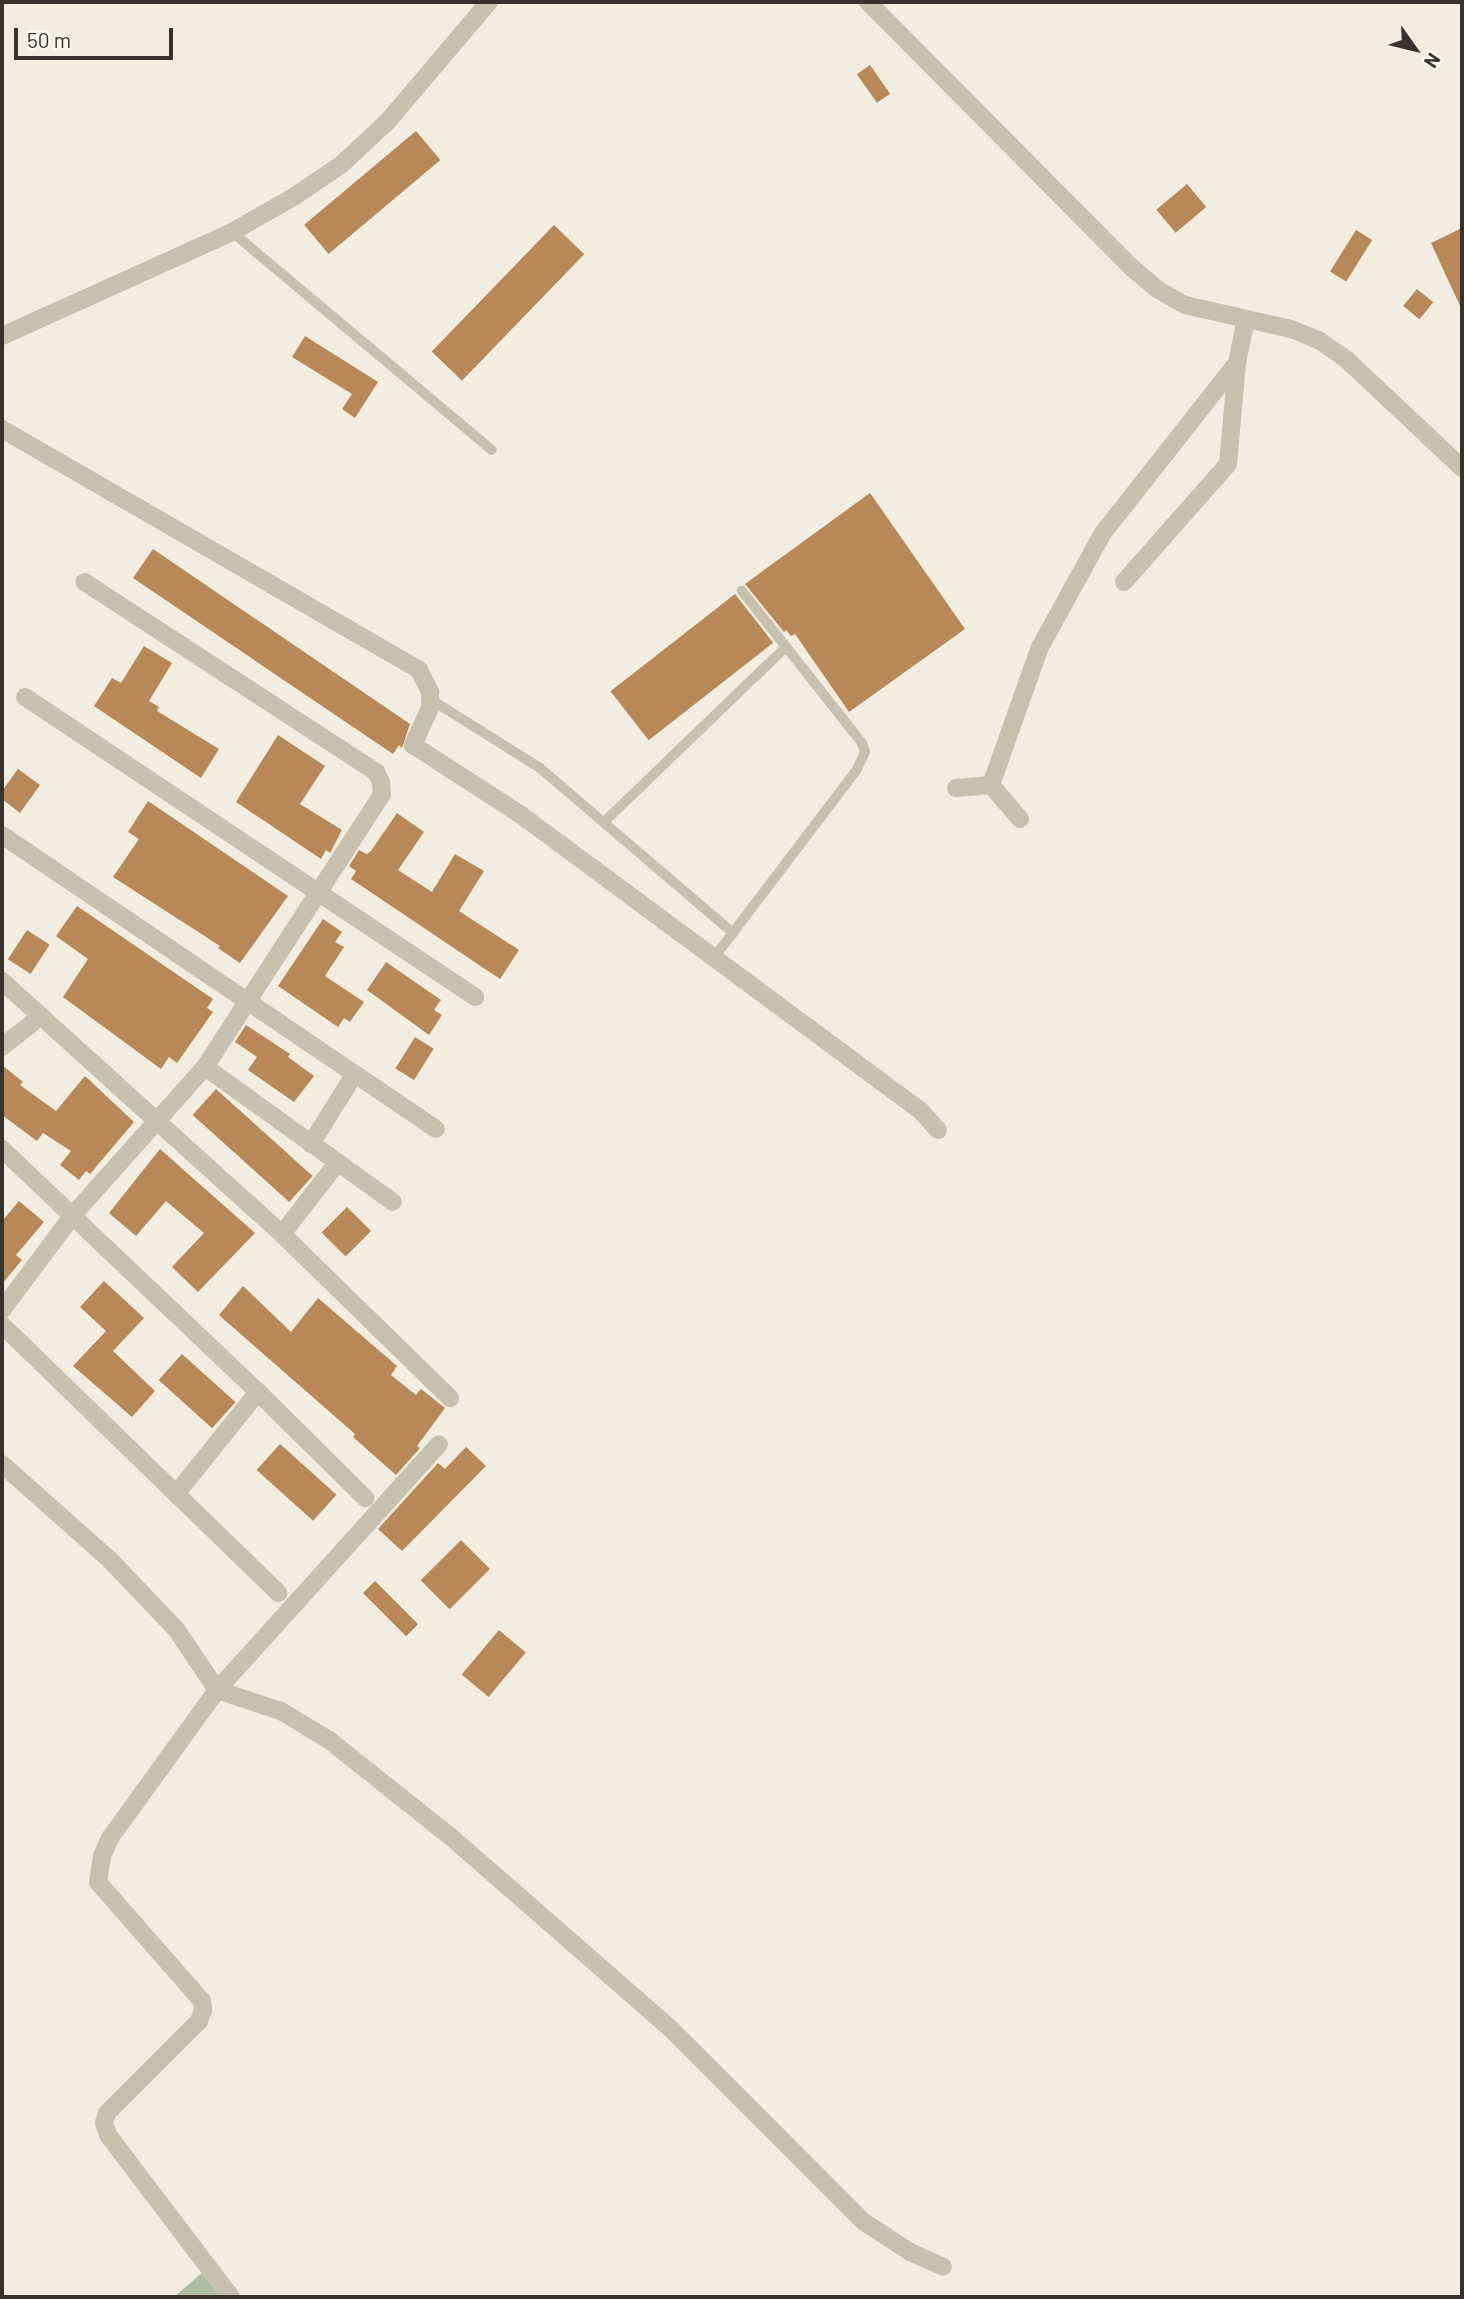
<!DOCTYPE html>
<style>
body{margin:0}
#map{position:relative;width:1464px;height:2299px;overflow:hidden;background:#f1ede1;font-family:Barlow,sans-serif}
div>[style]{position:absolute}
.green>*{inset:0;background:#aebea2}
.building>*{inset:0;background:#b88857;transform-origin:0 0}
.lane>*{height:10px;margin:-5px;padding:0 5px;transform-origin:5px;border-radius:5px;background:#c8c0ae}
.street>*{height:18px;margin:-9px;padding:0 9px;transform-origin:9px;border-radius:9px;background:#c8c0ae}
span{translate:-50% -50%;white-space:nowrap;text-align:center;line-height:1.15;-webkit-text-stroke:7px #f9f6ed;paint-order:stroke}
.frame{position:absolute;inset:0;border:4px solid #37322b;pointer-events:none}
.north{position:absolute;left:1380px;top:14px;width:70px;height:70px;-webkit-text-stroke:5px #f9f6ed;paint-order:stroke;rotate:124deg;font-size:19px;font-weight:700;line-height:28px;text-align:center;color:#37322b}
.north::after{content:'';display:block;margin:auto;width:24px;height:32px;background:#37322b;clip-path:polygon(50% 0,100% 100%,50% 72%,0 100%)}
.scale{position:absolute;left:14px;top:28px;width:159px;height:32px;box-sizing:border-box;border:4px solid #37322b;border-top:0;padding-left:9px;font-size:21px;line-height:24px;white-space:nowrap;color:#37322b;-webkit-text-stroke:5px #f9f6ed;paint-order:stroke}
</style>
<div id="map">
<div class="green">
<div style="clip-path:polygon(203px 2272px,229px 2297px,174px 2297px)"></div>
</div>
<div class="building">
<div style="left:870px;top:65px;width:35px;height:16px;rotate:55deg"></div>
<div style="left:416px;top:131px;width:38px;height:146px;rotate:50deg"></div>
<div style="left:1187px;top:184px;width:30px;height:40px;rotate:50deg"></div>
<div style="left:554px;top:225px;width:42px;height:176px;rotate:44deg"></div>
<div style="clip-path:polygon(1462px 228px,1462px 310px,1431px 243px)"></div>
<div style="left:1356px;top:230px;width:19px;height:49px;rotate:32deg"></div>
<div style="left:1417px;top:289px;width:21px;height:22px;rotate:39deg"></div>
<div style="clip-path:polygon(305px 336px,378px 382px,355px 418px,342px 409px,352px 394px,292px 357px)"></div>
<div style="clip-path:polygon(870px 493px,965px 629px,849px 712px,795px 634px,791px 636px,786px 630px,784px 632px,745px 584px)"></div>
<div style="clip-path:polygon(153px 549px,410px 724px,402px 748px,399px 745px,393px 754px,133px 578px)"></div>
<div style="left:735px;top:594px;width:62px;height:158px;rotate:52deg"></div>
<div style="clip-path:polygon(144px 646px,172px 663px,149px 701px,159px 707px,157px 711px,219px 749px,201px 778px,94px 706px,112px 678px,121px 683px)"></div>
<div style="clip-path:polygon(278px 735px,325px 766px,300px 804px,342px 830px,330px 853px,326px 850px,321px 859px,236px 802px)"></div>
<div style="clip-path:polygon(18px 769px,40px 785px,20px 813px,2px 799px,2px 791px)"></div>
<div style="clip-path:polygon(148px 801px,288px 896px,240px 963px,218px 948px,220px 946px,113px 877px,139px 839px,128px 832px)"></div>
<div style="clip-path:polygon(397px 813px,424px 832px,398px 870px,432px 892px,455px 854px,484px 871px,459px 911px,519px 950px,500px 979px,351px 879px,356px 871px,349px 866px,359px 850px,367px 854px,371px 851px)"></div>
<div style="clip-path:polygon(77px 906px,213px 999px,207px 1008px,213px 1012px,177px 1063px,169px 1057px,161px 1069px,63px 997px,88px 959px,56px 936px)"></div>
<div style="clip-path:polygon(323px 919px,342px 932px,335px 942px,344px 947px,325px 976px,364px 1002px,350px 1022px,344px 1018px,338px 1027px,278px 986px)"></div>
<div style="left:27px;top:930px;width:27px;height:35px;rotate:33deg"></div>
<div style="clip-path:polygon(386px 962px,441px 1000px,434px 1010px,442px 1015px,429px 1035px,367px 990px)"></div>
<div style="clip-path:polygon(246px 1025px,290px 1054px,288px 1057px,314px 1076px,294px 1102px,248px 1070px,257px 1057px,235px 1042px)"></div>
<div style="left:415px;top:1037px;width:22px;height:37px;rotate:32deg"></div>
<div style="clip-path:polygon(2px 1065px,23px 1082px,20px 1085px,56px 1111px,85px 1076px,134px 1122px,90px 1174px,86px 1171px,79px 1180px,60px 1165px,71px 1151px,43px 1133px,37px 1141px,2px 1115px)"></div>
<div style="left:216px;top:1089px;width:130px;height:35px;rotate:42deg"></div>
<div style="clip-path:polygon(160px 1149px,255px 1233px,198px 1292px,172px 1267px,204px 1233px,166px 1201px,136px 1236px,109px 1213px)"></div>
<div style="clip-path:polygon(19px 1201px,44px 1222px,16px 1255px,22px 1260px,2px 1284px,2px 1221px)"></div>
<div style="left:347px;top:1207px;width:34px;height:36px;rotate:45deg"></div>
<div style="clip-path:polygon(104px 1281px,144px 1318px,113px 1351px,155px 1391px,132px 1417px,73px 1366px,106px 1331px,80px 1307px)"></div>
<div style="clip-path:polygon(243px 1286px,291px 1332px,318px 1298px,397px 1366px,391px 1375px,416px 1395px,421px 1389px,445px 1408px,417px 1446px,420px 1448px,396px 1475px,353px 1437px,355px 1434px,219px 1315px)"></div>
<div style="left:182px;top:1354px;width:72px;height:35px;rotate:42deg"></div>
<div style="left:280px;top:1444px;width:76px;height:35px;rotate:42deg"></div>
<div style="clip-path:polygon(466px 1447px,486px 1466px,402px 1551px,378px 1529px,438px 1463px,445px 1469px)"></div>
<div style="left:461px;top:1540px;width:41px;height:57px;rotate:45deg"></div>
<div style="left:375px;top:1581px;width:61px;height:17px;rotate:45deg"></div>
<div style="left:499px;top:1630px;width:35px;height:58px;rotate:40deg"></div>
</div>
<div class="lane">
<div style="left:232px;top:232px;width:339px;rotate:40deg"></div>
<div style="left:430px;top:699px;width:130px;rotate:32.1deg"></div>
<div style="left:540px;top:768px;width:254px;rotate:40.5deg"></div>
<div style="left:604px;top:822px;width:252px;rotate:-43.9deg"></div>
<div style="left:713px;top:959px;width:238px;rotate:-52.8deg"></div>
<div style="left:857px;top:769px;width:19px;rotate:-65deg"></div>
<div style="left:865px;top:752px;width:9px;rotate:-108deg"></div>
<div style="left:862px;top:743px;width:194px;rotate:-128.3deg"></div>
</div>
<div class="street">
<div style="left:868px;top:2px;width:373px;rotate:45.2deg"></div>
<div style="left:1131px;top:267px;width:34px;rotate:40deg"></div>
<div style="left:1157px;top:289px;width:32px;rotate:30deg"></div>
<div style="left:1185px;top:305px;width:109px;rotate:12.8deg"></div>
<div style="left:1291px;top:329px;width:31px;rotate:22deg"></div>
<div style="left:1320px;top:341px;width:33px;rotate:35deg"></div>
<div style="left:1347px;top:360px;width:158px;rotate:43.2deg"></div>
<div style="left:2px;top:336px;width:252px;rotate:-24.3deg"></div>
<div style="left:232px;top:232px;width:73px;rotate:-29.7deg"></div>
<div style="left:295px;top:196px;width:57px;rotate:-34.2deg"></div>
<div style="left:342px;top:164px;width:63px;rotate:-43.1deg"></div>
<div style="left:388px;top:121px;width:156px;rotate:-49.7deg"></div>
<div style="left:2px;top:429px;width:482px;rotate:30deg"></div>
<div style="left:419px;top:670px;width:25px;rotate:63deg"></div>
<div style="left:430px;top:692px;width:16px;rotate:90deg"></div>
<div style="left:430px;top:708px;width:41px;rotate:114.7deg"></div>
<div style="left:413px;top:745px;width:129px;rotate:32.9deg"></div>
<div style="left:521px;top:815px;width:91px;rotate:36.5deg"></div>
<div style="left:594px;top:869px;width:405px;rotate:36.5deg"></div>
<div style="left:920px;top:1110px;width:27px;rotate:48deg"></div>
<div style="left:1124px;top:582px;width:157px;rotate:-48.6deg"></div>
<div style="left:1228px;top:464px;width:101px;rotate:-84.9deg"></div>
<div style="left:25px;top:697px;width:541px;rotate:33.69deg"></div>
<div style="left:956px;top:788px;width:35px;rotate:-5deg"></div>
<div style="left:1020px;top:819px;width:45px;rotate:-130.5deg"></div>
<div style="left:991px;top:785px;width:146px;rotate:-70.5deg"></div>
<div style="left:1040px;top:647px;width:130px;rotate:-61.1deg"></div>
<div style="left:1103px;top:533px;width:216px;rotate:-51.8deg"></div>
<div style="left:1237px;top:363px;width:45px;rotate:-78.4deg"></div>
<div style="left:2px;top:835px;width:524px;rotate:34.11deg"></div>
<div style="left:2px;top:981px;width:377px;rotate:42.1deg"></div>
<div style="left:282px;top:1234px;width:235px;rotate:44.3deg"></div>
<div style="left:2px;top:1047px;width:50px;rotate:-38.5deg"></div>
<div style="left:205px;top:1067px;width:231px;rotate:35.7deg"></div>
<div style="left:311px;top:1144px;width:81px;rotate:-58.1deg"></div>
<div style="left:2px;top:1149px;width:353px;rotate:43.5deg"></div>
<div style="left:258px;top:1392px;width:151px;rotate:44.7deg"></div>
<div style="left:282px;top:1234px;width:90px;rotate:-52.2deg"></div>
<div style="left:2px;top:1310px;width:119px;rotate:-53.2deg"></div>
<div style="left:73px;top:1215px;width:198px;rotate:-48.3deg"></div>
<div style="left:205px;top:1067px;width:325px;rotate:-57deg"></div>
<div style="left:382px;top:794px;width:12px;rotate:-95deg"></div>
<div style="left:381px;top:782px;width:11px;rotate:-117deg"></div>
<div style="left:376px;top:772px;width:348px;rotate:-146.9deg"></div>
<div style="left:2px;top:1325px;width:385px;rotate:44.1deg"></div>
<div style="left:2px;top:1464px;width:144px;rotate:41.6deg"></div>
<div style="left:110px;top:1560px;width:95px;rotate:46.3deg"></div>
<div style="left:176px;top:1629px;width:73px;rotate:56.1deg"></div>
<div style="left:217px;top:1690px;width:67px;rotate:18.2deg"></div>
<div style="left:281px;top:1711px;width:56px;rotate:31.1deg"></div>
<div style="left:329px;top:1740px;width:156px;rotate:38.5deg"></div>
<div style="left:451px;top:1837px;width:291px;rotate:41.1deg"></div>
<div style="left:670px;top:2028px;width:274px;rotate:45deg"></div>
<div style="left:864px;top:2222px;width:55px;rotate:33.1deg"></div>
<div style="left:910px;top:2252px;width:36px;rotate:24deg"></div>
<div style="left:176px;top:1494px;width:131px;rotate:-51.2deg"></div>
<div style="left:231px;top:2297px;width:203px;rotate:-127.2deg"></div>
<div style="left:108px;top:2135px;width:13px;rotate:-108deg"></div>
<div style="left:104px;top:2123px;width:10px;rotate:-73deg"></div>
<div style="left:107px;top:2113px;width:130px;rotate:-45deg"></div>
<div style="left:199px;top:2021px;width:12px;rotate:-70deg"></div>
<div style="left:203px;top:2010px;width:9px;rotate:-96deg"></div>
<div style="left:202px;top:2001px;width:158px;rotate:-131.2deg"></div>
<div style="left:98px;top:1882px;width:26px;rotate:-81deg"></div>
<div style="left:102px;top:1856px;width:20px;rotate:-66deg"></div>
<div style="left:110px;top:1838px;width:183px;rotate:-54.1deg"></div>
<div style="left:217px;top:1690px;width:331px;rotate:-47.9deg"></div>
</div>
<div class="frame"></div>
<div class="north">N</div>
<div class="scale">50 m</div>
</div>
